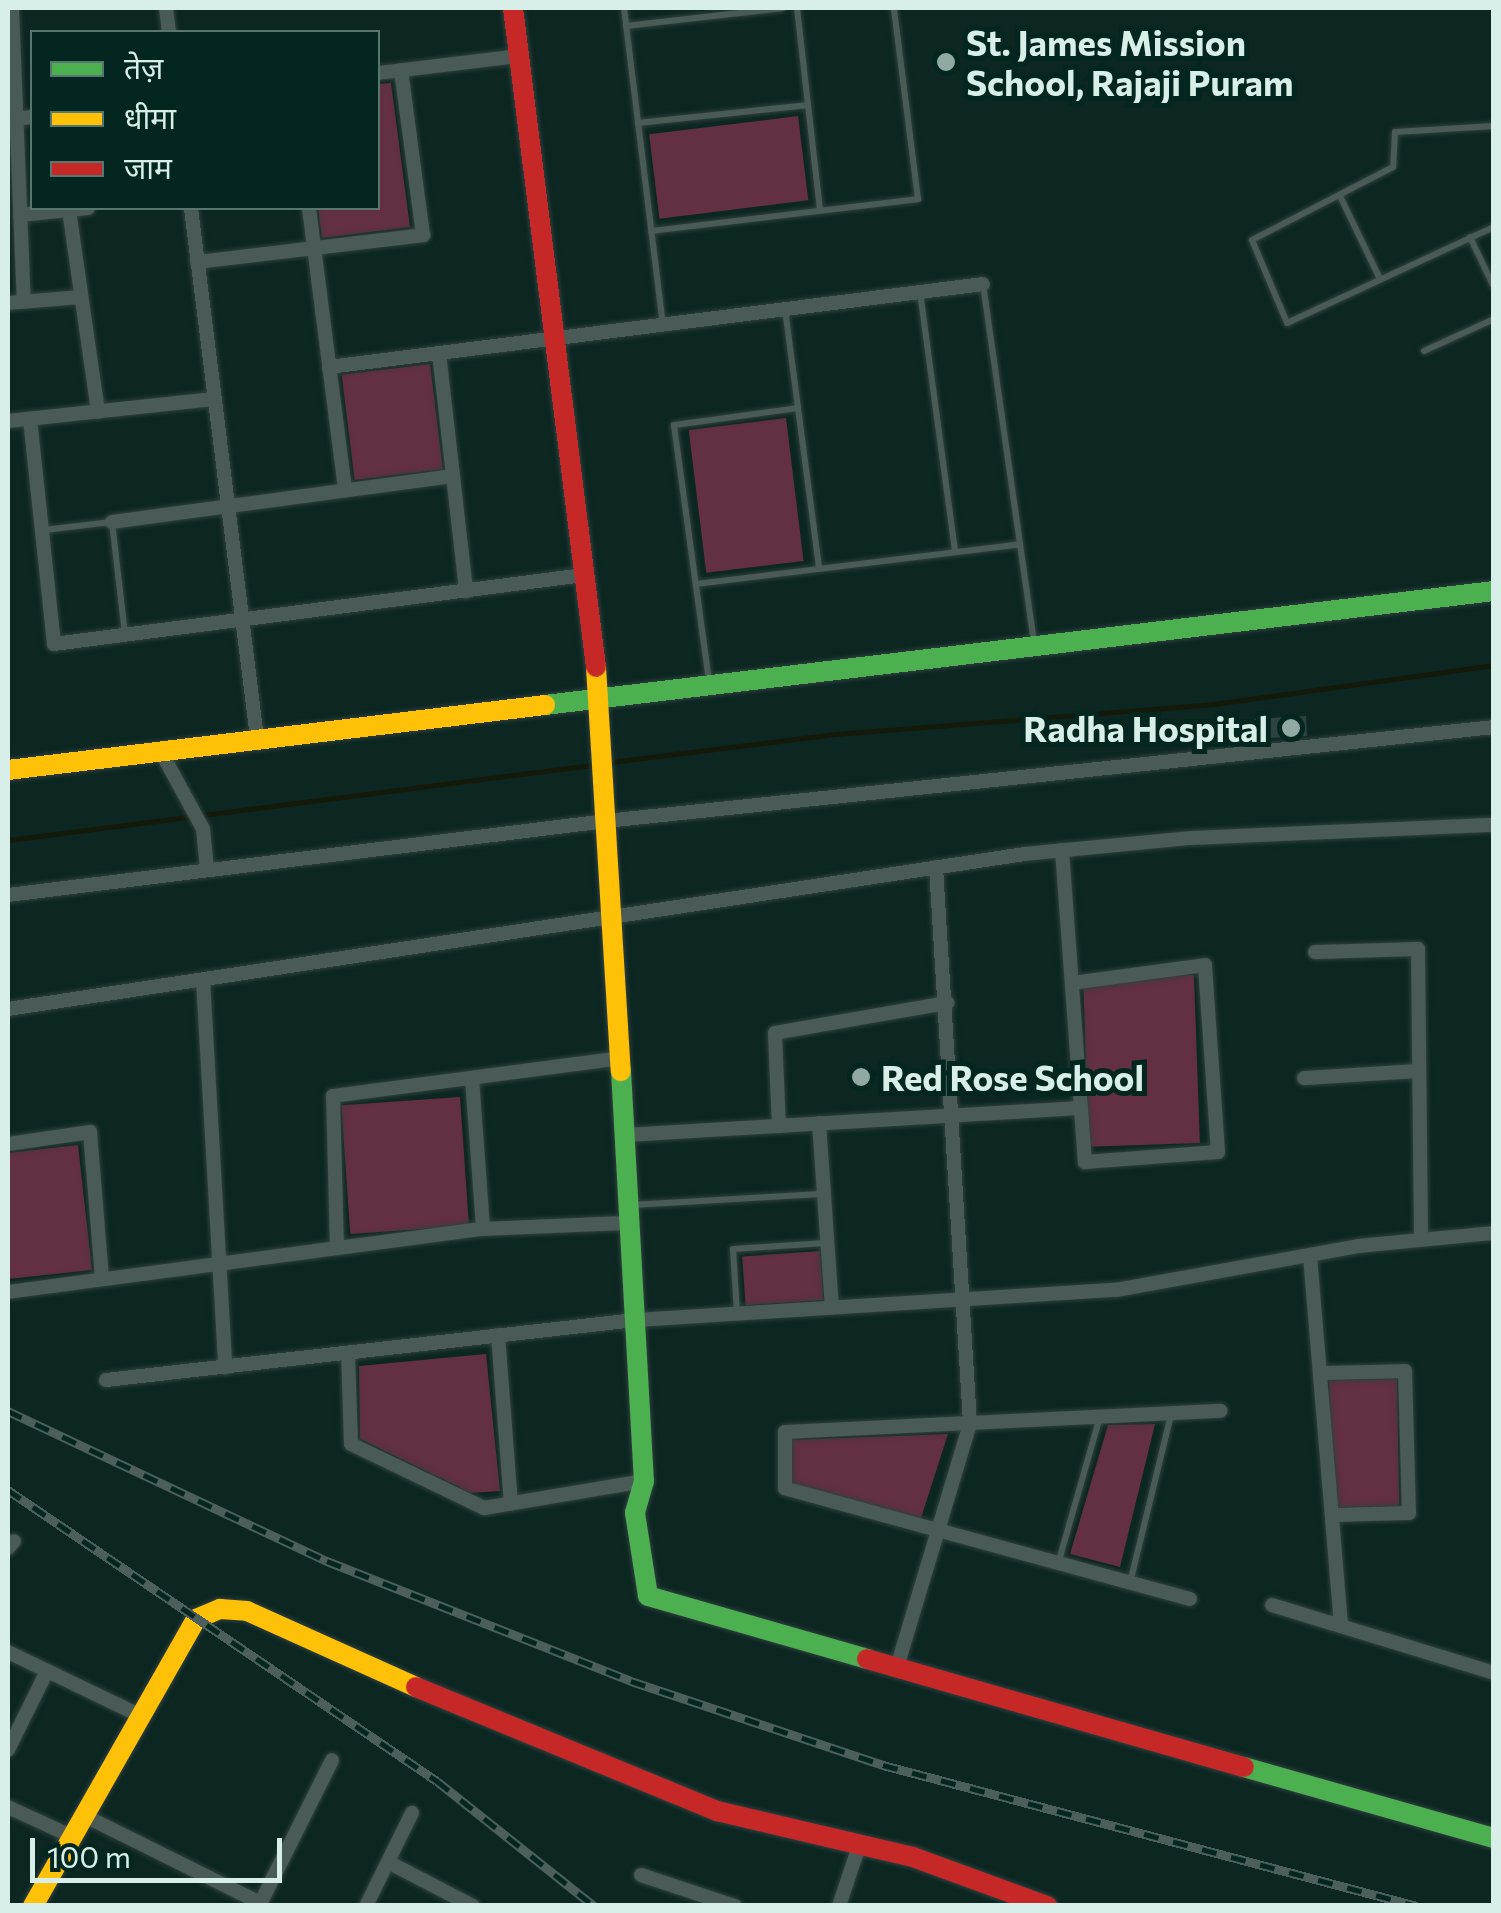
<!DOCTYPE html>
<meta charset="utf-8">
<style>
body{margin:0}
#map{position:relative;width:1501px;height:1913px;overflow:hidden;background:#0c2622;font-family:Commissioner,"Noto Sans Devanagari",sans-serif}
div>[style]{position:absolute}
.green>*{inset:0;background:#622f43;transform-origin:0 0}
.stream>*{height:5px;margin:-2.5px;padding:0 2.5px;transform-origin:2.5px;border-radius:2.5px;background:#141a0a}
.building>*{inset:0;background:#2d4340;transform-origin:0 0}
.roads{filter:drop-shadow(0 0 2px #2f403d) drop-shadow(0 0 2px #2f403d)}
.lane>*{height:6px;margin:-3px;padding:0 3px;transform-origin:3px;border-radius:3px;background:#495a57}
.street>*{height:14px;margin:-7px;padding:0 7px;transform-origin:7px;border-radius:7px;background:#495a57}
.fast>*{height:20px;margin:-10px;padding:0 10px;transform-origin:10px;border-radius:10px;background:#4caf50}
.slow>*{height:20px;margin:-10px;padding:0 10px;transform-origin:10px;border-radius:10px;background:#ffc107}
.jam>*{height:20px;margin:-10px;padding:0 10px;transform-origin:10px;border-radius:10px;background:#c62828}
.rail>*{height:9px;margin-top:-4.5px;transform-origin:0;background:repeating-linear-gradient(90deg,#032620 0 15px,#4d5f5c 0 30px);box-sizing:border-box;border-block:2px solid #4d5f5c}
.dots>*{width:28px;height:28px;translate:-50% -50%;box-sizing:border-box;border:5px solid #032620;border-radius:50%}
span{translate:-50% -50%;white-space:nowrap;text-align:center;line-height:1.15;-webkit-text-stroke:10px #032620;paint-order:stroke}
.poi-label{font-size:35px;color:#d8efe9;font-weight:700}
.left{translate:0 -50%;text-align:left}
.right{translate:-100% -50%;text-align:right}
.frame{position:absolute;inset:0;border:10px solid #d8efe9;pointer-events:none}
.legend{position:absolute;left:30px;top:30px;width:350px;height:180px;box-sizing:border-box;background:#032620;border:2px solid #587670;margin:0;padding:12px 18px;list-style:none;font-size:30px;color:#d8efe9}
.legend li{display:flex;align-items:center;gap:20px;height:50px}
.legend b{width:50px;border:2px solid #587670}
.scale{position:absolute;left:30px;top:1838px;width:252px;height:45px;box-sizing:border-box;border:5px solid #d8efe9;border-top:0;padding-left:12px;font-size:30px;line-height:35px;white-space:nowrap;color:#d8efe9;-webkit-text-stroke:8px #032620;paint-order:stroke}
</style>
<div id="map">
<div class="green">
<div style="clip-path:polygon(391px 83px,410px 227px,322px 238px,318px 208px,378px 208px,378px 84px)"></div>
<div style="left:798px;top:116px;width:85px;height:150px;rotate:83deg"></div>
<div style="left:430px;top:364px;width:106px;height:89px;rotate:83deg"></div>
<div style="left:786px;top:418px;width:144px;height:98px;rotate:83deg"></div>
<div style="left:1194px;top:975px;width:168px;height:111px;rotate:88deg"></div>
<div style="left:460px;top:1097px;width:129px;height:119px;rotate:86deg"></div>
<div style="clip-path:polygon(78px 1145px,92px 1270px,8px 1279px,8px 1153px)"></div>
<div style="left:820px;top:1251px;width:49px;height:78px;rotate:86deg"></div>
<div style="clip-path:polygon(486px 1354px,500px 1491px,471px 1493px,360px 1439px,359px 1366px)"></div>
<div style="left:1397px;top:1379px;width:127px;height:68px;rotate:89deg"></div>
<div style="clip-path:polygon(1155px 1424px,1120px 1567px,1070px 1554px,1108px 1425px)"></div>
<div style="clip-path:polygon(948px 1434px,921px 1518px,791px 1484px,792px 1440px)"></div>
</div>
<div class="stream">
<div style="left:611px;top:762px;width:226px;rotate:-7.1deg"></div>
<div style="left:835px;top:734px;width:372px;rotate:-4.5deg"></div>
<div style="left:1206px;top:705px;width:291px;rotate:-7.9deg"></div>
<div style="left:8px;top:840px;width:597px;rotate:-7.32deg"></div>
</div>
<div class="building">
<div style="left:1306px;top:716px;width:20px;height:52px;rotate:87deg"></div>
</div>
<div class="roads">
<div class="lane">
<div style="left:624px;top:8px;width:318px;rotate:83deg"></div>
<div style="left:797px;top:8px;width:203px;rotate:83.5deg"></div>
<div style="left:626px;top:26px;width:158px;rotate:-6.5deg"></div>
<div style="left:638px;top:123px;width:171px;rotate:-6deg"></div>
<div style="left:1494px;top:126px;width:99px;rotate:176.5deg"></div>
<div style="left:1395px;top:132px;width:35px;rotate:93deg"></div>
<div style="left:1393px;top:167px;width:159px;rotate:152.6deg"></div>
<div style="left:1252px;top:240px;width:90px;rotate:67.1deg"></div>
<div style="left:1287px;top:323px;width:228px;rotate:-24.9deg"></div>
<div style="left:1340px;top:196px;width:92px;rotate:64.3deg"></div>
<div style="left:651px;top:231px;width:269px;rotate:-6.8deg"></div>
<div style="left:918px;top:199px;width:193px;rotate:-97.2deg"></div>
<div style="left:1470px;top:237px;width:55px;rotate:64.4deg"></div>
<div style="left:983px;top:284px;width:361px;rotate:81.9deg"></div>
<div style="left:920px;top:292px;width:262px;rotate:82.3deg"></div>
<div style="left:785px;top:309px;width:262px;rotate:82.5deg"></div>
<div style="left:1424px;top:351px;width:77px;rotate:-24.6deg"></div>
<div style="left:44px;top:530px;width:68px;rotate:-6.7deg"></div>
<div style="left:112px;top:522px;width:114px;rotate:83.4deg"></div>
<div style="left:696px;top:584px;width:326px;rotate:-7deg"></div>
<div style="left:709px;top:681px;width:258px;rotate:-97.8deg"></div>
<div style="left:674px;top:425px;width:125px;rotate:-7.8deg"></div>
<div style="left:630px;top:1205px;width:192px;rotate:-3.3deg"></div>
<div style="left:737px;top:1313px;width:64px;rotate:-93.6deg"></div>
<div style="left:733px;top:1249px;width:93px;rotate:-3.7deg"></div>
<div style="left:1058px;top:1564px;width:153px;rotate:-74.1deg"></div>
<div style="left:1130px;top:1583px;width:173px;rotate:-76.3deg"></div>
</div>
<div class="street">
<div style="left:12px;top:8px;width:293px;rotate:87.7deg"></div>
<div style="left:166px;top:8px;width:24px;rotate:83deg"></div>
<div style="left:378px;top:73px;width:142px;rotate:-6.9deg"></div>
<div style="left:17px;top:119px;width:15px;rotate:-8deg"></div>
<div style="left:191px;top:208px;width:534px;rotate:82.9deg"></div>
<div style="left:309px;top:208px;width:284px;rotate:82.7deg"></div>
<div style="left:69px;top:210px;width:19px;rotate:-6deg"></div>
<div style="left:20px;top:215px;width:49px;rotate:-5.8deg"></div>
<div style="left:69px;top:210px;width:204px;rotate:81.8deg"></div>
<div style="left:197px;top:262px;width:228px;rotate:-6.8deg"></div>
<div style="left:423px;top:235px;width:166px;rotate:-97.6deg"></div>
<div style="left:8px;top:303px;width:73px;rotate:-4.7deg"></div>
<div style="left:439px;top:353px;width:240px;rotate:83.5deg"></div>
<div style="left:329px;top:367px;width:659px;rotate:-7.23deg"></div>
<div style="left:30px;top:419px;width:226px;rotate:83.9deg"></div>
<div style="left:54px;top:644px;width:534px;rotate:-7.42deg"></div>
<div style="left:8px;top:421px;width:207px;rotate:-6.1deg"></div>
<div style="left:112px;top:522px;width:344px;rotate:-7.7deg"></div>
<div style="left:160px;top:750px;width:90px;rotate:61.4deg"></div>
<div style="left:203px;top:829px;width:40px;rotate:84.3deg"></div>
<div style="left:1062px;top:850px;width:313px;rotate:85.8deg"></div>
<div style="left:1085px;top:1162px;width:133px;rotate:-4.3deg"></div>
<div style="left:1218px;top:1152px;width:187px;rotate:-94deg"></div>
<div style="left:1205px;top:965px;width:134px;rotate:172.3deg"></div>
<div style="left:8px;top:895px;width:603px;rotate:-7.05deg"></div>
<div style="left:606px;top:821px;width:893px;rotate:-6.04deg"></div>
<div style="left:1315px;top:952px;width:103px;rotate:-1.7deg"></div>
<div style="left:1418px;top:949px;width:288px;rotate:89.4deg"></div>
<div style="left:203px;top:980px;width:388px;rotate:86.7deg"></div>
<div style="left:8px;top:1009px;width:1028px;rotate:-8.67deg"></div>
<div style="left:1024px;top:854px;width:168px;rotate:-5.5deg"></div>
<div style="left:1191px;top:838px;width:303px;rotate:-2.5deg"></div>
<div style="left:472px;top:1078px;width:151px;rotate:85.8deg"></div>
<div style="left:1304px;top:1078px;width:115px;rotate:-3.5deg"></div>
<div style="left:819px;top:1123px;width:185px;rotate:86deg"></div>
<div style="left:779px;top:1126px;width:93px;rotate:-92.5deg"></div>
<div style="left:775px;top:1033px;width:175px;rotate:-9.9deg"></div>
<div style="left:624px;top:1135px;width:458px;rotate:-3.4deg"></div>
<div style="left:8px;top:1144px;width:83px;rotate:-8.3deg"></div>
<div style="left:90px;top:1132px;width:147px;rotate:85.3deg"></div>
<div style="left:337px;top:1248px;width:152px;rotate:-91.5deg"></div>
<div style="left:333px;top:1096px;width:290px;rotate:-7.5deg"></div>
<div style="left:1310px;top:1256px;width:371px;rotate:85.2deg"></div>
<div style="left:8px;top:1292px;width:479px;rotate:-7.6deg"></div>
<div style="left:483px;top:1229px;width:146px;rotate:-2.4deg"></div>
<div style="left:498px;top:1335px;width:169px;rotate:85.6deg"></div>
<div style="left:348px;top:1353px;width:91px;rotate:88.1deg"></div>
<div style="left:351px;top:1444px;width:148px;rotate:25.7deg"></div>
<div style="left:484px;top:1508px;width:162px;rotate:-9.6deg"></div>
<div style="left:1320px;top:1373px;width:85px;rotate:-1.3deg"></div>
<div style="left:1405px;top:1371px;width:142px;rotate:88.4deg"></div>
<div style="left:1409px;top:1513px;width:77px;rotate:178.5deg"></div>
<div style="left:106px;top:1380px;width:532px;rotate:-6.47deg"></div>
<div style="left:635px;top:1320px;width:482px;rotate:-3.6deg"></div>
<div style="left:1116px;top:1290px;width:246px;rotate:-10.3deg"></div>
<div style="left:1358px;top:1246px;width:137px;rotate:-5.5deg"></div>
<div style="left:8px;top:1548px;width:9px;rotate:-49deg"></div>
<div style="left:1190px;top:1599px;width:420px;rotate:-164.7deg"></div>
<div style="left:785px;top:1488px;width:56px;rotate:-90deg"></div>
<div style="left:785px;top:1432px;width:436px;rotate:-2.8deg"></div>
<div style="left:1272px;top:1605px;width:232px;rotate:17deg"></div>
<div style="left:8px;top:1652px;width:145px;rotate:25.7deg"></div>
<div style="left:897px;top:1667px;width:255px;rotate:-73.3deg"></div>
<div style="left:970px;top:1423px;width:557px;rotate:-93.5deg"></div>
<div style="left:8px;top:1750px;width:88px;rotate:-63.7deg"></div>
<div style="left:8px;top:1807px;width:69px;rotate:24.7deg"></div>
<div style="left:83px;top:1815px;width:198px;rotate:26.4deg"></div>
<div style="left:388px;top:1862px;width:96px;rotate:27.4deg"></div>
<div style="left:641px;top:1875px;width:99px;rotate:18.3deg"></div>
<div style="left:259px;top:1906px;width:163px;rotate:-63.4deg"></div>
<div style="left:366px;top:1906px;width:104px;rotate:-63.7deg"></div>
<div style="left:839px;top:1906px;width:63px;rotate:-71.6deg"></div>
</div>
<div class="fast">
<div style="left:545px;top:705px;width:956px;rotate:-6.85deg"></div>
<div style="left:621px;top:1071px;width:411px;rotate:86.8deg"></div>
<div style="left:644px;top:1481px;width:33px;rotate:106deg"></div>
<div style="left:635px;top:1513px;width:84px;rotate:81.1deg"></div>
<div style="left:648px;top:1596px;width:228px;rotate:16deg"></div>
<div style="left:1244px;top:1767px;width:260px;rotate:15.9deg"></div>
</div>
<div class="slow">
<div style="left:596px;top:667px;width:405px;rotate:86.5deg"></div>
<div style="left:8px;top:770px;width:541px;rotate:-6.9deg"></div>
<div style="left:33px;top:1906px;width:330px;rotate:-60.4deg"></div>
<div style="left:196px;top:1619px;width:26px;rotate:-23deg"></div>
<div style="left:220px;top:1609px;width:27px;rotate:4deg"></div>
<div style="left:247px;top:1611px;width:185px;rotate:24.2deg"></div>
</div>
<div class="jam">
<div style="left:513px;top:8px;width:664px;rotate:82.82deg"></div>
<div style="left:867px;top:1659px;width:392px;rotate:16deg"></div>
<div style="left:416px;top:1687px;width:326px;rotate:22.4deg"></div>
<div style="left:717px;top:1811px;width:201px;rotate:13.2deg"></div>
<div style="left:913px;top:1857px;width:143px;rotate:20.1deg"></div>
</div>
</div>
<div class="rail">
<div style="left:8px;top:1411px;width:353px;rotate:25.2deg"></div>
<div style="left:327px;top:1561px;width:327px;rotate:21.5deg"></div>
<div style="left:631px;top:1681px;width:266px;rotate:18.4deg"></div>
<div style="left:883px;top:1765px;width:552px;rotate:14.79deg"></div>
<div style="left:8px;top:1490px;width:518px;rotate:34.15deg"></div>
<div style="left:437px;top:1781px;width:201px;rotate:38.5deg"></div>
</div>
<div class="dots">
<div style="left:946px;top:62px;background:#91a9a3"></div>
<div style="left:1291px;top:728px;background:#91a9a3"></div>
<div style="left:861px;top:1077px;background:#91a9a3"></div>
</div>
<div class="poi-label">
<span class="left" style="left:966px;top:62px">St. James Mission<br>School, Rajaji Puram</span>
<span class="right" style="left:1268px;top:728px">Radha Hospital</span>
<span class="left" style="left:881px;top:1077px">Red Rose School</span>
</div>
<div class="frame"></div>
<ul class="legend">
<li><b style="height:12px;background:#4caf50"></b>तेज़</li>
<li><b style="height:12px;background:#ffc107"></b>धीमा</li>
<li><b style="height:12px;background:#c62828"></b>जाम</li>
</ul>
<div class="scale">100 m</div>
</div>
